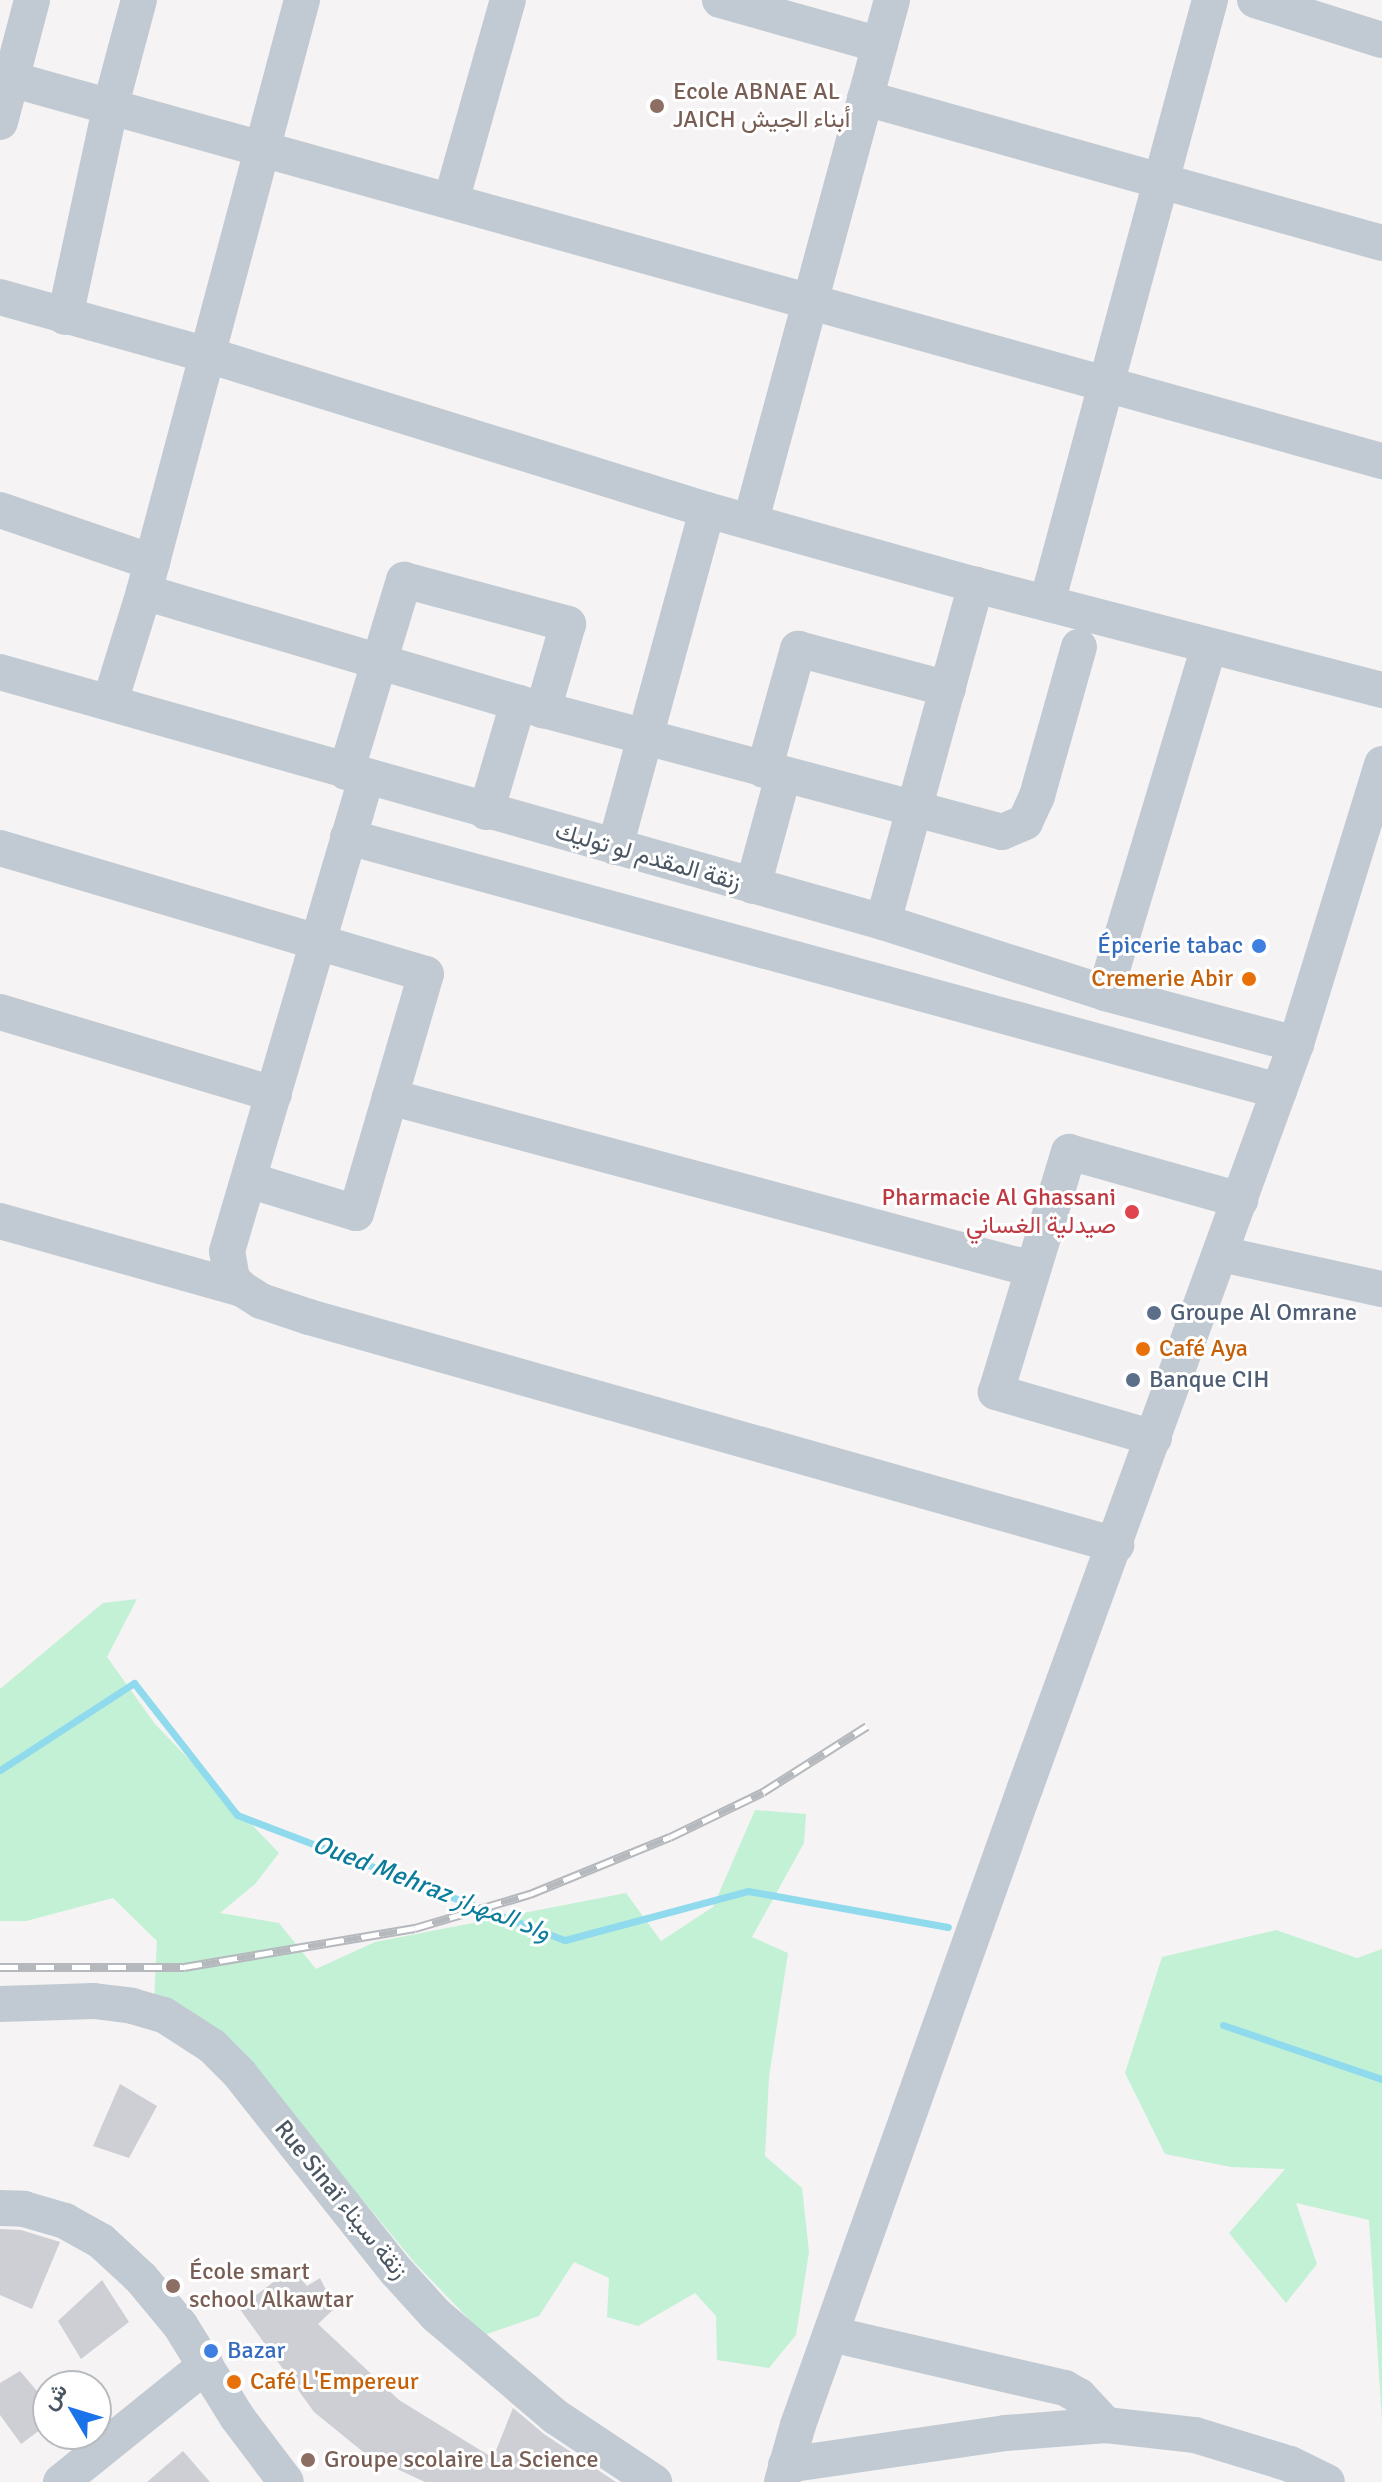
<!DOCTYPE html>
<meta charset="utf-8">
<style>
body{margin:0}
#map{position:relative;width:1382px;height:2482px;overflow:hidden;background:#f5f3f3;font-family:Signika,Vazirmatn,sans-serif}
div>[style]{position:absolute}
.green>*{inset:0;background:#c3f1d5}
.stream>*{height:7px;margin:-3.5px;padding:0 3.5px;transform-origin:3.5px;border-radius:3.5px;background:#90daee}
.building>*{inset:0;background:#cdcfd5}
.minor>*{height:36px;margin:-18px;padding:0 18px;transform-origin:18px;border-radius:18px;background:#c1cad2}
.rail>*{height:9px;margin-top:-4.5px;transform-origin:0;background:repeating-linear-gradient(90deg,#fff 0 18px,#b5b8bd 0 36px);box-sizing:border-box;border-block:2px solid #b5b8bd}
.dots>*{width:22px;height:22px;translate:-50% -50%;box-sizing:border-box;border:4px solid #fff;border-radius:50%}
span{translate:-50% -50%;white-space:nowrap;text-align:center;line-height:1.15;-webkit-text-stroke:6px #fff;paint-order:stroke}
.education-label{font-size:24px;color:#785e54}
.left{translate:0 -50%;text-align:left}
.street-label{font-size:24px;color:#4a5661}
.shop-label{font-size:24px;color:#366cbe}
.right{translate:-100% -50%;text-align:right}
.food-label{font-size:24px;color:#c56008}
.health-label{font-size:24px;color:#be3a42}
.service-label{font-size:24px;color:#4e5e75}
.water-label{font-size:26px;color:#0c7c9b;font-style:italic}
.north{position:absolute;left:32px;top:2370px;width:80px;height:80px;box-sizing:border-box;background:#fff;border:2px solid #b7bbc0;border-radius:50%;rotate:308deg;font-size:22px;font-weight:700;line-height:32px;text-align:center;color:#4a5661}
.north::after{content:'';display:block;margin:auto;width:28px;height:36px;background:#1a73e8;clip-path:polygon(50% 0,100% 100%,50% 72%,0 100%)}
</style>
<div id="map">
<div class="green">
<div style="clip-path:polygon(137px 1599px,107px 1657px,155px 1724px,279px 1853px,255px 1884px,220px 1913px,279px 1923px,316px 1969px,375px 1942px,626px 1893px,661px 1941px,713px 1907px,755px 1810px,806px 1814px,804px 1843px,752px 1937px,788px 1953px,769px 2077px,765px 2156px,802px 2188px,809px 2252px,796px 2335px,769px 2368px,717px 2360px,716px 2316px,695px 2293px,638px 2326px,607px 2317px,609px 2278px,574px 2262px,539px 2316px,484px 2335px,415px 2263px,361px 2198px,154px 2003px,157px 1941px,113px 1898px,26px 1921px,0 1921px,0 1689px,103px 1603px)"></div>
<div style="clip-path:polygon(1276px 1930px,1357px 1958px,1382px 1949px,1382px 2420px,1369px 2220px,1296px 2203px,1317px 2264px,1286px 2303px,1229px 2233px,1285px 2169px,1231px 2167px,1165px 2154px,1125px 2073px,1162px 1957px)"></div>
</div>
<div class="stream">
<div style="left:0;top:1770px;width:160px;rotate:-33deg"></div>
<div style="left:134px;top:1683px;width:167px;rotate:52deg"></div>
<div style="left:237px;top:1815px;width:351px;rotate:20.9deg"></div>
<div style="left:565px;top:1940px;width:189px;rotate:-15deg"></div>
<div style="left:748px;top:1891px;width:203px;rotate:10.2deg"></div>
<div style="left:1223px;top:2025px;width:168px;rotate:18.8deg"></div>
</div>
<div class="building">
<div style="clip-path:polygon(120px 2084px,157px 2106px,129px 2158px,93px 2146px)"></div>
<div style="clip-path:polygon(0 2229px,21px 2230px,60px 2242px,32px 2309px,0 2295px)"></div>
<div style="clip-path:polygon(292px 2268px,307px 2286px,320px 2278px,335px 2308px,318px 2324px,399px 2400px,493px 2458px,513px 2408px,544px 2434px,616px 2482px,425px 2482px,367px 2455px,314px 2412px,239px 2308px)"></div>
<div style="clip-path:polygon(102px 2280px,129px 2322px,81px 2359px,58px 2321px)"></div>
<div style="clip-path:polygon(20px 2371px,48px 2404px,48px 2424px,21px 2444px,0 2415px,0 2383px)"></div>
<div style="clip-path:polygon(183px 2451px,210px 2482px,147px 2482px)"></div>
</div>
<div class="minor">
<div style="left:720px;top:0;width:166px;rotate:15.7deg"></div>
<div style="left:1255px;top:0;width:133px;rotate:17.5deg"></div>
<div style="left:0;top:76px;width:1435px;rotate:15.57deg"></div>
<div style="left:865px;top:98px;width:537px;rotate:15.67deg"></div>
<div style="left:0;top:122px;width:126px;rotate:-75.3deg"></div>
<div style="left:451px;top:201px;width:209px;rotate:-74.2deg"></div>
<div style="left:0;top:297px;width:216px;rotate:15.6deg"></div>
<div style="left:208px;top:355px;width:523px;rotate:17.26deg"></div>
<div style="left:707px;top:510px;width:279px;rotate:15.6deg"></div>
<div style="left:976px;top:585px;width:419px;rotate:14.5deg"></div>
<div style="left:65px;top:317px;width:214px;rotate:-77.8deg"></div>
<div style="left:110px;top:108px;width:112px;rotate:-75deg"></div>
<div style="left:0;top:510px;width:161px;rotate:18.9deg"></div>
<div style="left:751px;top:520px;width:539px;rotate:-74.83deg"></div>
<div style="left:144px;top:592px;width:390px;rotate:16.5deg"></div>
<div style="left:518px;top:703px;width:501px;rotate:14.92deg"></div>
<div style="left:1002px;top:832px;width:25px;rotate:-23deg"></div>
<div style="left:1025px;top:822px;width:29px;rotate:-65deg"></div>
<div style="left:1037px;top:796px;width:155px;rotate:-74.3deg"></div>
<div style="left:1047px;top:603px;width:625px;rotate:-74.87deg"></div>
<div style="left:0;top:672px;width:918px;rotate:15.81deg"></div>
<div style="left:883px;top:922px;width:233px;rotate:17.7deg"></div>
<div style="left:1105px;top:993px;width:198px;rotate:15deg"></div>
<div style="left:110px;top:702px;width:115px;rotate:-72.8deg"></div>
<div style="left:144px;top:592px;width:613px;rotate:-75.06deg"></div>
<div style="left:764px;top:770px;width:126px;rotate:-74.3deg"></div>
<div style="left:798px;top:649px;width:155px;rotate:14.9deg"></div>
<div style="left:346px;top:772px;width:201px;rotate:-73.2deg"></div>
<div style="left:404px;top:580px;width:170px;rotate:15deg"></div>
<div style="left:568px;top:624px;width:90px;rotate:106.2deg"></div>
<div style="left:486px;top:812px;width:114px;rotate:-73.6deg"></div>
<div style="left:348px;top:837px;width:965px;rotate:15.26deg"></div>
<div style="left:615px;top:847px;width:349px;rotate:-74.7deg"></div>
<div style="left:0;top:848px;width:444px;rotate:16.5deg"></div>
<div style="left:426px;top:974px;width:249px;rotate:106.3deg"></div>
<div style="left:356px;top:1213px;width:112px;rotate:-162.9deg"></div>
<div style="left:753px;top:886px;width:114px;rotate:-74.7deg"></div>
<div style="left:883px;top:922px;width:350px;rotate:-74.6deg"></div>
<div style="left:1105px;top:993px;width:362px;rotate:-73.3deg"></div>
<div style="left:0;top:1012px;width:286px;rotate:16.7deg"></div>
<div style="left:390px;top:1097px;width:665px;rotate:15deg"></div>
<div style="left:0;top:1221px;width:251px;rotate:15.7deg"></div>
<div style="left:242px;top:1289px;width:22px;rotate:32deg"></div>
<div style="left:261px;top:1301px;width:51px;rotate:18.4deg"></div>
<div style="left:309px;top:1317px;width:839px;rotate:15.78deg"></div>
<div style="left:1221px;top:1254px;width:165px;rotate:12.3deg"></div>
<div style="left:242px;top:1289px;width:14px;rotate:-135deg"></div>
<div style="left:232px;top:1279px;width:28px;rotate:-100deg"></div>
<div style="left:227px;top:1251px;width:493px;rotate:-73.6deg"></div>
<div style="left:1154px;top:1438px;width:165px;rotate:-163.8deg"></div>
<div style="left:996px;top:1392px;width:251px;rotate:-73.1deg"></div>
<div style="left:1069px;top:1152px;width:178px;rotate:15.7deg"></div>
<div style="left:0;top:2004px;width:94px;rotate:-1.8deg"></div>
<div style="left:94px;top:2001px;width:38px;rotate:7deg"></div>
<div style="left:132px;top:2006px;width:33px;rotate:16deg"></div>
<div style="left:164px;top:2015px;width:57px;rotate:32.9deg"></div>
<div style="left:212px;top:2046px;width:38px;rotate:45deg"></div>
<div style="left:239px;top:2073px;width:254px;rotate:51.6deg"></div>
<div style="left:397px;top:2272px;width:58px;rotate:47.8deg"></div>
<div style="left:436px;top:2315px;width:157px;rotate:40.4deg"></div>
<div style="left:556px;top:2417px;width:118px;rotate:33.6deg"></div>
<div style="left:0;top:2208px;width:24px;rotate:2deg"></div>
<div style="left:24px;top:2209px;width:43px;rotate:16.3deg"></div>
<div style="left:65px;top:2221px;width:41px;rotate:29.1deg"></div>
<div style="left:101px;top:2241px;width:54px;rotate:42.8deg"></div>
<div style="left:141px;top:2278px;width:61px;rotate:50.3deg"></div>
<div style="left:180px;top:2325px;width:108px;rotate:58.2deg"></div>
<div style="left:237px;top:2417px;width:81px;rotate:53deg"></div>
<div style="left:831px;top:2334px;width:240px;rotate:13deg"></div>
<div style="left:1065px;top:2388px;width:16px;rotate:30deg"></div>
<div style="left:1079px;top:2396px;width:40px;rotate:47deg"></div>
<div style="left:786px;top:2465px;width:222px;rotate:-8.3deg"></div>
<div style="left:1006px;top:2433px;width:100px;rotate:-4.6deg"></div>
<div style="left:1106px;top:2425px;width:90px;rotate:6.4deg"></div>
<div style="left:1195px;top:2435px;width:99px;rotate:17deg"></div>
<div style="left:1290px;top:2464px;width:41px;rotate:25.9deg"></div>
<div style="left:61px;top:2482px;width:186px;rotate:-38.9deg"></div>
<div style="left:782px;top:2482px;width:59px;rotate:-74.3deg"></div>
<div style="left:798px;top:2425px;width:676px;rotate:-70.39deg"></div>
<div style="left:1025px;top:1788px;width:792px;rotate:-69.99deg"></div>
<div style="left:1296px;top:1044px;width:293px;rotate:-72.9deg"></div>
</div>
<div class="rail">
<div style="left:0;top:1967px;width:184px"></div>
<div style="left:184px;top:1967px;width:234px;rotate:-9.6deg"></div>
<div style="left:415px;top:1928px;width:120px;rotate:-16.5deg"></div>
<div style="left:530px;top:1894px;width:151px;rotate:-22.2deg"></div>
<div style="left:670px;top:1837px;width:103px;rotate:-25.8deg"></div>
<div style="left:763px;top:1792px;width:123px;rotate:-32.4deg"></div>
</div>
<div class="dots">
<div style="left:657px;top:106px;background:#8d6e63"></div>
<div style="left:1259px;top:946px;background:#3f7fe0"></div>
<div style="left:1249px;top:979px;background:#e8710a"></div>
<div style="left:1132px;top:1212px;background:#e0444e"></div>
<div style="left:1154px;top:1313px;background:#5c6f8a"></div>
<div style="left:1143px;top:1349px;background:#e8710a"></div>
<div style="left:1133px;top:1380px;background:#5c6f8a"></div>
<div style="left:173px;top:2286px;background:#8d6e63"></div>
<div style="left:211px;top:2351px;background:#3f7fe0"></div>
<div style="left:234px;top:2382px;background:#e8710a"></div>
<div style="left:308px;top:2460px;background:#8d6e63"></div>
</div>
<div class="education-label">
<span class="left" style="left:673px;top:106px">Ecole ABNAE AL<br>JAICH أبناء الجيش</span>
<span class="left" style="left:189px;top:2286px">École smart<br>school Alkawtar</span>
<span class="left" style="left:324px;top:2460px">Groupe scolaire La Science</span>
</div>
<div class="street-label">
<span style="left:648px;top:857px;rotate:16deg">زنقة المقدم لو توليك</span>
<span style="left:341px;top:2200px;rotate:51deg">Rue Sinaï زنقة سيناء</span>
</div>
<div class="shop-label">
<span class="right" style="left:1243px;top:946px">Épicerie tabac</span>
<span class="left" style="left:227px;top:2351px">Bazar</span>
</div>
<div class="food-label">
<span class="right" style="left:1233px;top:979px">Cremerie Abir</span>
<span class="left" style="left:1159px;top:1349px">Café Aya</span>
<span class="left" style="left:250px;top:2382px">Café L'Empereur</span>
</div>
<div class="health-label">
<span class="right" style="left:1116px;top:1212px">Pharmacie Al Ghassani<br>صيدلية الغساني</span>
</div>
<div class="service-label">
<span class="left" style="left:1170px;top:1313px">Groupe Al Omrane</span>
<span class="left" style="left:1149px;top:1380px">Banque CIH</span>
</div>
<div class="water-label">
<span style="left:431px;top:1889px;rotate:21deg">Oued Mehraz واد المهراز</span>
</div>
<div class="north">ش</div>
</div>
